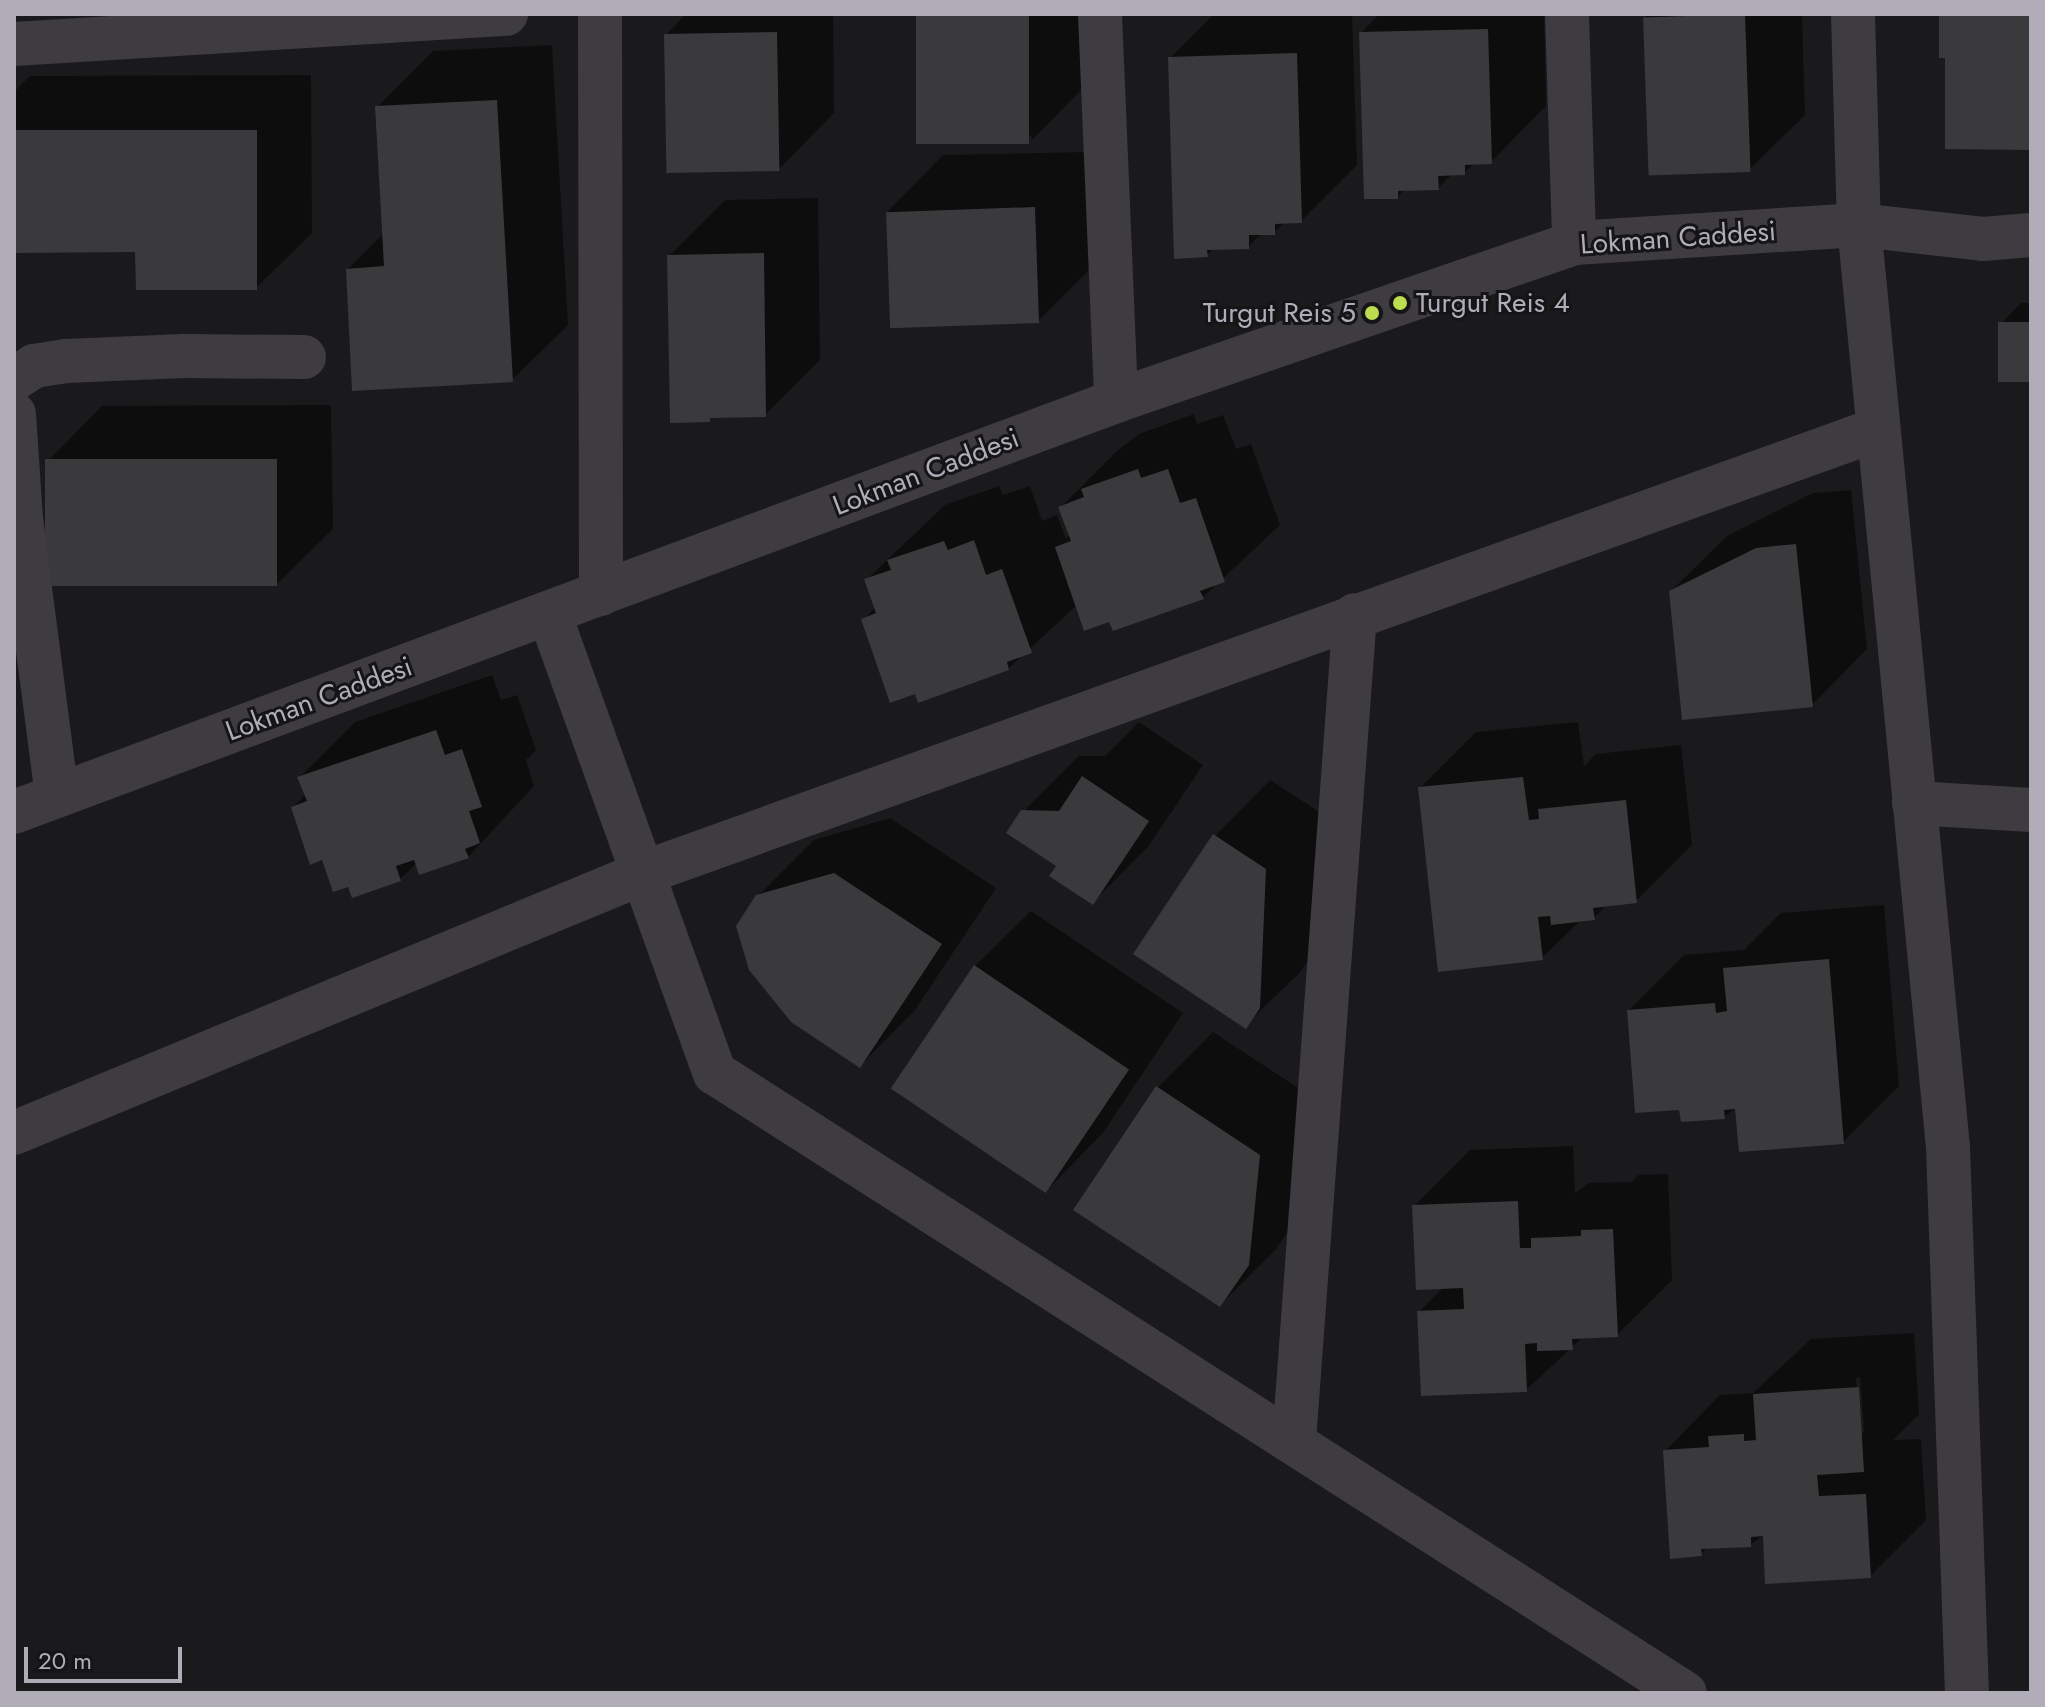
<!DOCTYPE html>
<style>
body{margin:0}
#map{position:relative;width:2045px;height:1707px;overflow:hidden;background:#1a191b;font-family:Jost,sans-serif}
div>[style]{position:absolute}
.shadow>*{inset:0;background:#0007}
.building>*{inset:0;background:#3a393c;transform-origin:0 0}
.minor>*{height:44px;margin:-22px;padding:0 22px;transform-origin:22px;border-radius:22px;background:#3e3c41}
.dots>*{width:22px;height:22px;translate:-50% -50%;box-sizing:border-box;border:4px solid #151416;border-radius:50%}
span{translate:-50% -50%;white-space:nowrap;text-align:center;line-height:1.15;-webkit-text-stroke:6px #151416;paint-order:stroke}
.street-label{font-size:28px;color:#b0adb9}
.poi-label{font-size:28px;color:#b0adb9}
.left{translate:0 -50%;text-align:left}
.right{translate:-100% -50%;text-align:right}
.frame{position:absolute;inset:0;border:16px solid #b0adb9;pointer-events:none}
.scale{position:absolute;left:24px;top:1647px;width:158px;height:36px;box-sizing:border-box;border:4px solid #b0adb9;border-top:0;padding-left:10px;font-size:24px;line-height:28px;white-space:nowrap;color:#b0adb9;-webkit-text-stroke:6px #151416;paint-order:stroke}
</style>
<div id="map">
<div class="shadow">
<div style="clip-path:polygon(686px 14px,833px 14px,834px 113px,779px 169px,666px 35px)"></div>
<div style="clip-path:polygon(918px 14px,1086px 14px,1088px 83px,1033px 139px)"></div>
<div style="clip-path:polygon(1214px 14px,1352px 14px,1357px 165px,1301px 221px,1286px 221px,1274px 233px,1262px 233px,1248px 247px,1215px 248px,1207px 255px,1170px 58px)"></div>
<div style="clip-path:polygon(1379px 14px,1544px 14px,1546px 106px,1491px 162px,1475px 163px,1464px 173px,1453px 173px,1438px 188px,1405px 189px,1397px 197px,1361px 33px)"></div>
<div style="clip-path:polygon(1648px 14px,1802px 14px,1805px 115px,1749px 170px,1645px 17px)"></div>
<div style="clip-path:polygon(552px 45px,568px 325px,512px 380px,348px 269px,384px 233px,377px 107px,433px 51px)"></div>
<div style="clip-path:polygon(311px 75px,312px 233px,256px 288px,137px 250px,14px 251px,14px 92px,30px 76px)"></div>
<div style="clip-path:polygon(1090px 152px,1094px 265px,1038px 321px,888px 211px,943px 155px)"></div>
<div style="clip-path:polygon(818px 198px,820px 360px,765px 415px,714px 416px,709px 420px,669px 256px,725px 200px)"></div>
<div style="clip-path:polygon(2021px 303px,2031px 303px,2031px 380px,2000px 325px)"></div>
<div style="clip-path:polygon(331px 405px,333px 529px,277px 584px,47px 462px,102px 406px)"></div>
<div style="clip-path:polygon(1194px 414px,1197px 424px,1223px 415px,1236px 449px,1251px 444px,1280px 525px,1202px 598px,1111px 620px,1077px 605px,1008px 669px,863px 620px,876px 607px,867px 579px,945px 505px,999px 486px,1003px 495px,1030px 486px,1042px 521px,1057px 515px,1066px 539px,1070px 534px,1060px 508px,1116px 452px,1139px 434px)"></div>
<div style="clip-path:polygon(1851px 490px,1867px 649px,1812px 705px,1671px 591px,1727px 536px,1813px 493px)"></div>
<div style="clip-path:polygon(492px 675px,501px 700px,517px 695px,536px 750px,526px 760px,534px 786px,468px 857px,417px 863px,400px 879px,349px 885px,323px 858px,293px 807px,306px 794px,300px 777px,355px 722px)"></div>
<div style="clip-path:polygon(1139px 722px,1203px 765px,1148px 847px,1093px 902px,1059px 866px,1023px 812px,1079px 756px,1105px 756px)"></div>
<div style="clip-path:polygon(1578px 722px,1584px 766px,1596px 754px,1681px 745px,1692px 845px,1636px 901px,1607px 904px,1594px 918px,1582px 919px,1542px 958px,1420px 788px,1476px 732px)"></div>
<div style="clip-path:polygon(1270px 780px,1321px 813px,1315px 950px,1301px 971px,1245px 1026px,1215px 836px)"></div>
<div style="clip-path:polygon(890px 818px,996px 888px,915px 1010px,860px 1066px,758px 896px,814px 840px)"></div>
<div style="clip-path:polygon(1884px 905px,1899px 1086px,1843px 1142px,1737px 1107px,1724px 1117px,1681px 1108px,1629px 1010px,1684px 955px,1744px 950px,1781px 913px)"></div>
<div style="clip-path:polygon(1031px 911px,1183px 1013px,1102px 1134px,1047px 1190px,975px 966px)"></div>
<div style="clip-path:polygon(1213px 1032px,1315px 1099px,1304px 1207px,1276px 1249px,1220px 1305px,1157px 1088px)"></div>
<div style="clip-path:polygon(1573px 1146px,1575px 1193px,1589px 1183px,1632px 1182px,1638px 1175px,1668px 1174px,1672px 1280px,1617px 1335px,1583px 1337px,1526px 1390px,1419px 1312px,1444px 1287px,1414px 1206px,1470px 1150px)"></div>
<div style="clip-path:polygon(evenodd,1914px 1333px,1919px 1414px,1893px 1440px,1921px 1439px,1926px 1520px,1870px 1576px,1765px 1534px,1750px 1545px,1708px 1547px,1701px 1554px,1665px 1451px,1720px 1395px,1753px 1393px,1811px 1339px,1914px 1333px,1860px 1377px,1864px 1431px,1860px 1435px,1856px 1378px,1860px 1377px)"></div>
</div>
<div class="building">
<div style="left:916px;top:14px;width:113px;height:130px"></div>
<div style="left:1745px;top:14px;width:158px;height:102px;rotate:88deg"></div>
<div style="clip-path:polygon(1939px 14px,2031px 14px,2031px 150px,1945px 149px,1945px 58px,1939px 58px)"></div>
<div style="clip-path:polygon(1488px 29px,1492px 164px,1465px 165px,1465px 175px,1438px 176px,1439px 190px,1398px 191px,1398px 199px,1364px 199px,1359px 32px)"></div>
<div style="left:777px;top:32px;width:139px;height:113px;rotate:89deg"></div>
<div style="clip-path:polygon(1297px 53px,1302px 223px,1275px 224px,1275px 235px,1249px 235px,1249px 249px,1207px 250px,1208px 257px,1174px 259px,1168px 57px)"></div>
<div style="clip-path:polygon(497px 100px,513px 382px,352px 391px,346px 269px,384px 266px,375px 106px)"></div>
<div style="clip-path:polygon(14px 130px,257px 130px,257px 290px,136px 290px,135px 252px,14px 253px)"></div>
<div style="left:1035px;top:207px;width:116px;height:149px;rotate:88deg"></div>
<div style="clip-path:polygon(764px 253px,766px 417px,710px 418px,710px 422px,670px 423px,667px 255px)"></div>
<div style="left:2031px;top:322px;width:60px;height:33px;rotate:90deg"></div>
<div style="left:277px;top:459px;width:127px;height:232px;rotate:90deg"></div>
<div style="clip-path:polygon(1138px 469px,1141px 478px,1168px 469px,1180px 503px,1196px 498px,1225px 582px,1200px 591px,1204px 599px,1113px 631px,1109px 622px,1084px 631px,1055px 547px,1071px 541px,1058px 507px,1084px 497px,1081px 489px)"></div>
<div style="clip-path:polygon(974px 540px,986px 575px,1002px 569px,1032px 653px,1007px 662px,1009px 670px,918px 703px,915px 694px,890px 703px,861px 619px,876px 613px,864px 579px,891px 570px,887px 560px,944px 541px,948px 550px)"></div>
<div style="clip-path:polygon(1796px 544px,1813px 707px,1682px 720px,1669px 591px,1756px 548px)"></div>
<div style="clip-path:polygon(436px 730px,445px 755px,462px 749px,482px 807px,469px 811px,480px 843px,465px 849px,469px 858px,419px 875px,414px 860px,396px 866px,401px 881px,352px 898px,348px 887px,333px 892px,322px 860px,310px 865px,291px 807px,307px 801px,297px 777px)"></div>
<div style="clip-path:polygon(1082px 776px,1149px 821px,1093px 905px,1049px 876px,1056px 866px,1006px 833px,1021px 810px,1059px 811px)"></div>
<div style="clip-path:polygon(1523px 777px,1529px 820px,1539px 819px,1538px 809px,1626px 800px,1637px 903px,1593px 908px,1595px 920px,1551px 925px,1550px 916px,1538px 917px,1543px 960px,1438px 972px,1418px 787px)"></div>
<div style="clip-path:polygon(1213px 834px,1266px 869px,1260px 1008px,1246px 1029px,1133px 954px)"></div>
<div style="clip-path:polygon(834px 873px,942px 944px,860px 1068px,791px 1022px,749px 970px,736px 926px,756px 895px)"></div>
<div style="clip-path:polygon(1829px 959px,1844px 1144px,1739px 1152px,1735px 1109px,1724px 1110px,1725px 1119px,1681px 1122px,1679px 1110px,1635px 1113px,1627px 1010px,1715px 1003px,1716px 1013px,1727px 1011px,1723px 968px)"></div>
<div style="left:974px;top:965px;width:187px;height:149px;rotate:34deg"></div>
<div style="clip-path:polygon(1156px 1086px,1260px 1155px,1249px 1265px,1220px 1307px,1073px 1210px)"></div>
<div style="clip-path:polygon(1518px 1201px,1520px 1248px,1531px 1248px,1531px 1238px,1581px 1236px,1581px 1230px,1613px 1229px,1618px 1337px,1572px 1339px,1573px 1350px,1537px 1351px,1537px 1343px,1525px 1344px,1527px 1392px,1421px 1396px,1417px 1311px,1464px 1309px,1463px 1288px,1416px 1290px,1412px 1205px)"></div>
<div style="clip-path:polygon(1859px 1387px,1864px 1472px,1817px 1475px,1819px 1496px,1866px 1494px,1871px 1578px,1765px 1584px,1763px 1536px,1751px 1537px,1751px 1547px,1701px 1549px,1702px 1556px,1670px 1559px,1663px 1450px,1709px 1447px,1708px 1436px,1744px 1434px,1744px 1441px,1756px 1440px,1753px 1394px)"></div>
</div>
<div class="minor">
<div style="left:600px;top:14px;width:580px;rotate:89.9deg"></div>
<div style="left:1100px;top:14px;width:387px;rotate:87.6deg"></div>
<div style="left:1567px;top:14px;width:229px;rotate:88.2deg"></div>
<div style="left:1853px;top:14px;width:211px;rotate:88.4deg"></div>
<div style="left:1859px;top:225px;width:926px;rotate:84.49deg"></div>
<div style="left:1948px;top:1147px;width:546px;rotate:88.01deg"></div>
<div style="left:14px;top:44px;width:493px;rotate:-3.5deg"></div>
<div style="left:14px;top:379px;width:24px;rotate:-33deg"></div>
<div style="left:34px;top:366px;width:31px;rotate:-9deg"></div>
<div style="left:65px;top:361px;width:119px;rotate:-2.4deg"></div>
<div style="left:184px;top:356px;width:120px;rotate:0.5deg"></div>
<div style="left:14px;top:414px;width:105px;rotate:86.2deg"></div>
<div style="left:21px;top:519px;width:279px;rotate:82.6deg"></div>
<div style="left:549px;top:613px;width:489px;rotate:70.2deg"></div>
<div style="left:715px;top:1073px;width:1151px;rotate:32.59deg"></div>
<div style="left:1914px;top:803px;width:117px;rotate:3.4deg"></div>
<div style="left:14px;top:812px;width:1176px;rotate:-20.45deg"></div>
<div style="left:1116px;top:401px;width:484px;rotate:-19deg"></div>
<div style="left:1574px;top:243px;width:286px;rotate:-3.6deg"></div>
<div style="left:1859px;top:225px;width:125px;rotate:6.4deg"></div>
<div style="left:1983px;top:239px;width:48px;rotate:-4.8deg"></div>
<div style="left:14px;top:1133px;width:681px;rotate:-22.46deg"></div>
<div style="left:643px;top:873px;width:1312px;rotate:-19.77deg"></div>
<div style="left:1294px;top:1441px;width:828px;rotate:-85.78deg"></div>
</div>
<div class="dots">
<div style="left:1400px;top:303px;background:#bbdd4f"></div>
<div style="left:1372px;top:313px;background:#bbdd4f"></div>
</div>
<div class="street-label">
<span style="left:1678px;top:238px;rotate:-4deg">Lokman Caddesi</span>
<span style="left:926px;top:472px;rotate:-21deg">Lokman Caddesi</span>
<span style="left:319px;top:699px;rotate:-20deg">Lokman Caddesi</span>
</div>
<div class="poi-label">
<span class="left" style="left:1416px;top:303px">Turgut Reis 4</span>
<span class="right" style="left:1356px;top:313px">Turgut Reis 5</span>
</div>
<div class="frame"></div>
<div class="scale">20 m</div>
</div>
